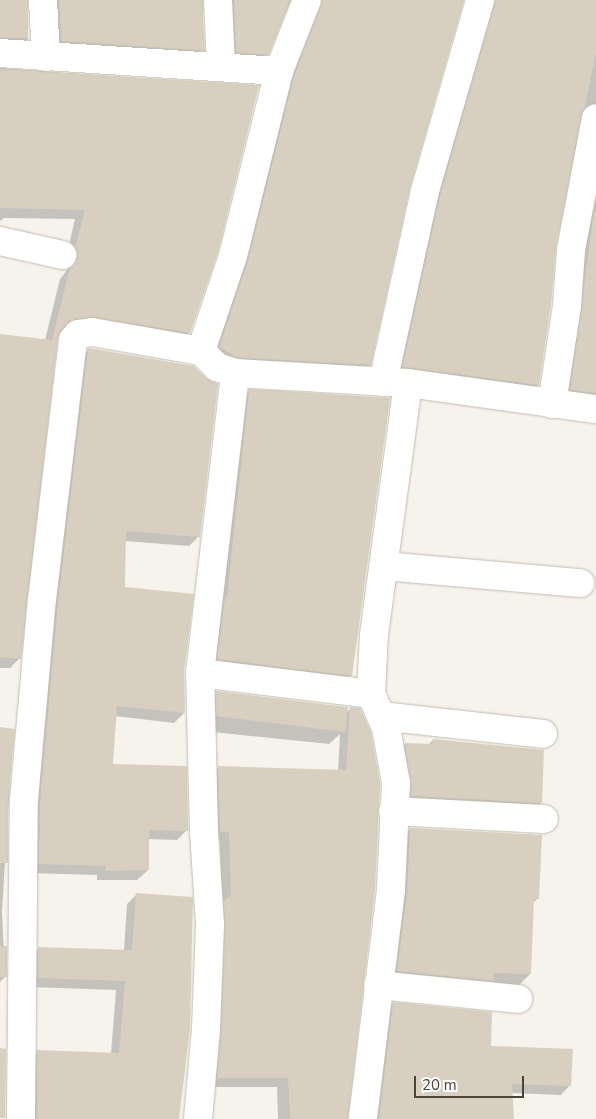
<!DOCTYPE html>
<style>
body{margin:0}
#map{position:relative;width:596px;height:1119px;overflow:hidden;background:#f6f3ec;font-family:"Nunito Sans",sans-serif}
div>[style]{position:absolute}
.shadow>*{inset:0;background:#0003}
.building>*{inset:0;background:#d8cfc1;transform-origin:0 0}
.roads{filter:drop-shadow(0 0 1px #c2bbae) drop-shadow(0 0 1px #c2bbae)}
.street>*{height:28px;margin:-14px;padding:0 14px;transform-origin:14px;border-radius:14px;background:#fff}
span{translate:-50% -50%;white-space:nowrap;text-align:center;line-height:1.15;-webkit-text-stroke:4px #fff;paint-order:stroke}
.scale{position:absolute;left:414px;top:1076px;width:110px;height:22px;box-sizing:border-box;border:2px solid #4b4439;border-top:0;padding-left:6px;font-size:15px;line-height:18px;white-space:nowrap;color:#4b4439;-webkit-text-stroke:4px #fff;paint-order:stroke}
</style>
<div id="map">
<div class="shadow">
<div style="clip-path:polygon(0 0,26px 0,28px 39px,18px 49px,0 49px)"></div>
<div style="clip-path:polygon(44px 0,203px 0,203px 50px,193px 60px,51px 51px)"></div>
<div style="clip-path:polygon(217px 0,291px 0,268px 54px,257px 64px,226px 62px)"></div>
<div style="clip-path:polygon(309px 0,462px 0,409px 187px,370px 365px,359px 375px,210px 357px)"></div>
<div style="clip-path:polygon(481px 0,596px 0,596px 116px,579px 115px,554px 247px,538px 385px,528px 395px,393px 377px)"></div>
<div style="clip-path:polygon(0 68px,258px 87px,189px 333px,179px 343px,79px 326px,60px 332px,56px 337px,20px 658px,10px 668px,0 668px,0 335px,45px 340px,60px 279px,67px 270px,66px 258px,75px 219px,4px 218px,0 221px)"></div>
<div style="clip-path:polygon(596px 162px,596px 408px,561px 399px)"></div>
<div style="clip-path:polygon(88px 350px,199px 536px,189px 546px,125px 541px,124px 588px,183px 671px,184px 713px,174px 723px,115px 716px,112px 765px,187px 830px,177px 840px,148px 839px,148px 870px,137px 880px,97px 880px,97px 875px,29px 873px,78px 360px)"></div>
<div style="clip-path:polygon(249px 391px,351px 675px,341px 685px,208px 669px,239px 401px)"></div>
<div style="clip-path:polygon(217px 692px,346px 713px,351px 708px,348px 1119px,278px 1119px,277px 1087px,208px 1087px,222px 904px,220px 841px,211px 841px,209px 777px,218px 768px,338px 771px,340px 734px,329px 744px,202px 731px,202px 707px)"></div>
<div style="clip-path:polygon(0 729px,13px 730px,2px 912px,5px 977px,0 982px)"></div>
<div style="clip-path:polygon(433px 740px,541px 803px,532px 811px,403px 805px,397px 753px,405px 744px,428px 745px)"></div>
<div style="clip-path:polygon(410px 829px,538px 898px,533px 903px,530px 974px,519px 985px,387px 982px,399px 840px)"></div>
<div style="clip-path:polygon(136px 895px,189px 1028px,178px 1119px,28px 1119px,28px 1061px,38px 1051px,111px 1054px,116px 990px,29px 987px,29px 958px,39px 948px,124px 951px,127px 904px)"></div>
<div style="clip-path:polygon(393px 1004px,489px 1047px,570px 1085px,561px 1095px,511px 1093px,512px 1119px,371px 1119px,384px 1013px)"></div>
</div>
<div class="building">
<div style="left:0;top:0;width:28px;height:38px"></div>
<div style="clip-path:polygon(59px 0,202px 0,205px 51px,61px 41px)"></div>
<div style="clip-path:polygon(234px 0,290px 0,269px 55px,236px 53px)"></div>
<div style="clip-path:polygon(322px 0,464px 0,410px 188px,371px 365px,238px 358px,219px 347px,248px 260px,294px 76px)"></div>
<div style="clip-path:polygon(495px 0,596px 0,596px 53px,556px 247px,551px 304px,539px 385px,402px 367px,440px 195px)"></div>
<div style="clip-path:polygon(0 69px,259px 85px,218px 252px,190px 333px,90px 317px,67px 324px,58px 338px,21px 659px,0 657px,0 334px,52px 340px,70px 268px,77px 259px,75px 248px,85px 210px,0 208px)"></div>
<div style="clip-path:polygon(594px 211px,596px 212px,596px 393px,570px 390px)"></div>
<div style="clip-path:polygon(88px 348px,193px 366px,206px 378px,218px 384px,200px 537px,126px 531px,125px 587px,194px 594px,184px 671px,185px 713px,117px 706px,113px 764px,187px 766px,188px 831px,149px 830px,149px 870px,106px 871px,106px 866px,39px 864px,40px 801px,58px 602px)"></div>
<div style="clip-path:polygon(249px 389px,390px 398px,352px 676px,217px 659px,225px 597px,227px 597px)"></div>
<div style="left:216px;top:691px;width:133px;height:25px;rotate:7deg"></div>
<div style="clip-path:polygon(350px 707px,360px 708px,371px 732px,380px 784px,375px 889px,348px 1119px,290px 1119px,288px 1078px,217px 1078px,224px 900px,231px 896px,229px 832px,220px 832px,218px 766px,346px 770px)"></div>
<div style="clip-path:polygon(0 727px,15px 729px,8px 800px,8px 863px,0 863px)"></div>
<div style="clip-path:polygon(433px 739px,544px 750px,542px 803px,411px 796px,405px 743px,432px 744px)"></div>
<div style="clip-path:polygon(410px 828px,542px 835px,539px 899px,534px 899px,531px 974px,494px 973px,494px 981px,397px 971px,407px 892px)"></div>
<div style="clip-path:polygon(136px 893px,193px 897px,190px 1028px,179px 1119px,37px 1119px,37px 1050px,119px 1053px,125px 981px,38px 978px,38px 947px,132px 950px)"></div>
<div style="left:0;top:946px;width:7px;height:31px"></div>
<div style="clip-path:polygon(393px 1002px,492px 1012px,491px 1046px,573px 1049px,571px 1086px,512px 1084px,514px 1119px,379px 1119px)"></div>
<div style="clip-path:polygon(0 1048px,6px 1049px,5px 1118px,0 1118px)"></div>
</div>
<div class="roads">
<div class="street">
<div style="left:43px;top:0;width:57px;rotate:87deg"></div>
<div style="left:218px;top:0;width:67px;rotate:87.4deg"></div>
<div style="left:0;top:53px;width:280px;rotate:3.7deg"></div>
<div style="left:0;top:241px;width:64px;rotate:12.7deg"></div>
<div style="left:201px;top:351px;width:100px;rotate:-71.4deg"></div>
<div style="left:233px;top:256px;width:191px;rotate:-76deg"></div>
<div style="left:279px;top:71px;width:76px;rotate:-68.5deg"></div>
<div style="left:383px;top:382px;width:196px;rotate:-77.6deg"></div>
<div style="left:425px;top:191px;width:199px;rotate:-73.9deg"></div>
<div style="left:552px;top:404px;width:99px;rotate:-81.3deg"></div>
<div style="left:567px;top:306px;width:56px;rotate:-85.9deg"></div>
<div style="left:571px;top:250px;width:134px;rotate:-79.3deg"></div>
<div style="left:384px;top:566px;width:197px;rotate:5deg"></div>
<div style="left:200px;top:673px;width:172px;rotate:7deg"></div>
<div style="left:371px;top:694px;width:36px;rotate:66deg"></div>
<div style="left:386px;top:727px;width:57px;rotate:79.9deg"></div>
<div style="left:396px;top:783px;width:107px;rotate:92.7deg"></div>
<div style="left:391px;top:890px;width:231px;rotate:97deg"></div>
<div style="left:371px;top:694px;width:59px;rotate:-87.1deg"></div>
<div style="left:374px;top:635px;width:254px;rotate:-82.3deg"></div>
<div style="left:381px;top:716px;width:163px;rotate:6.3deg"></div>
<div style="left:393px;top:811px;width:151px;rotate:3deg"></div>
<div style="left:378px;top:985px;width:141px;rotate:5.7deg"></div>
<div style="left:21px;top:1119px;width:319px;rotate:-89.5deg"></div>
<div style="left:24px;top:800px;width:201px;rotate:-84.9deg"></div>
<div style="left:42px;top:600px;width:262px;rotate:-83.2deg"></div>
<div style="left:73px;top:340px;width:8px;rotate:-50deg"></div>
<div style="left:78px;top:334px;width:14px;rotate:-8deg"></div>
<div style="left:92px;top:332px;width:111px;rotate:9.9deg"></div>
<div style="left:201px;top:351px;width:23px;rotate:45deg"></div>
<div style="left:217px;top:367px;width:19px;rotate:18deg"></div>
<div style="left:235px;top:373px;width:173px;rotate:3.3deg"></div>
<div style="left:408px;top:383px;width:190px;rotate:7.9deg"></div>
<div style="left:198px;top:1119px;width:90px;rotate:-84.9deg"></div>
<div style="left:206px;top:1029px;width:105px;rotate:-87.8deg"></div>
<div style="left:210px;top:924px;width:92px;rotate:-93.7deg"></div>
<div style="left:204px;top:832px;width:159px;rotate:-91.4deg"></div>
<div style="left:200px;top:673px;width:302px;rotate:-83.3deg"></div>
</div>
</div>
<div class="scale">20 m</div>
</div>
